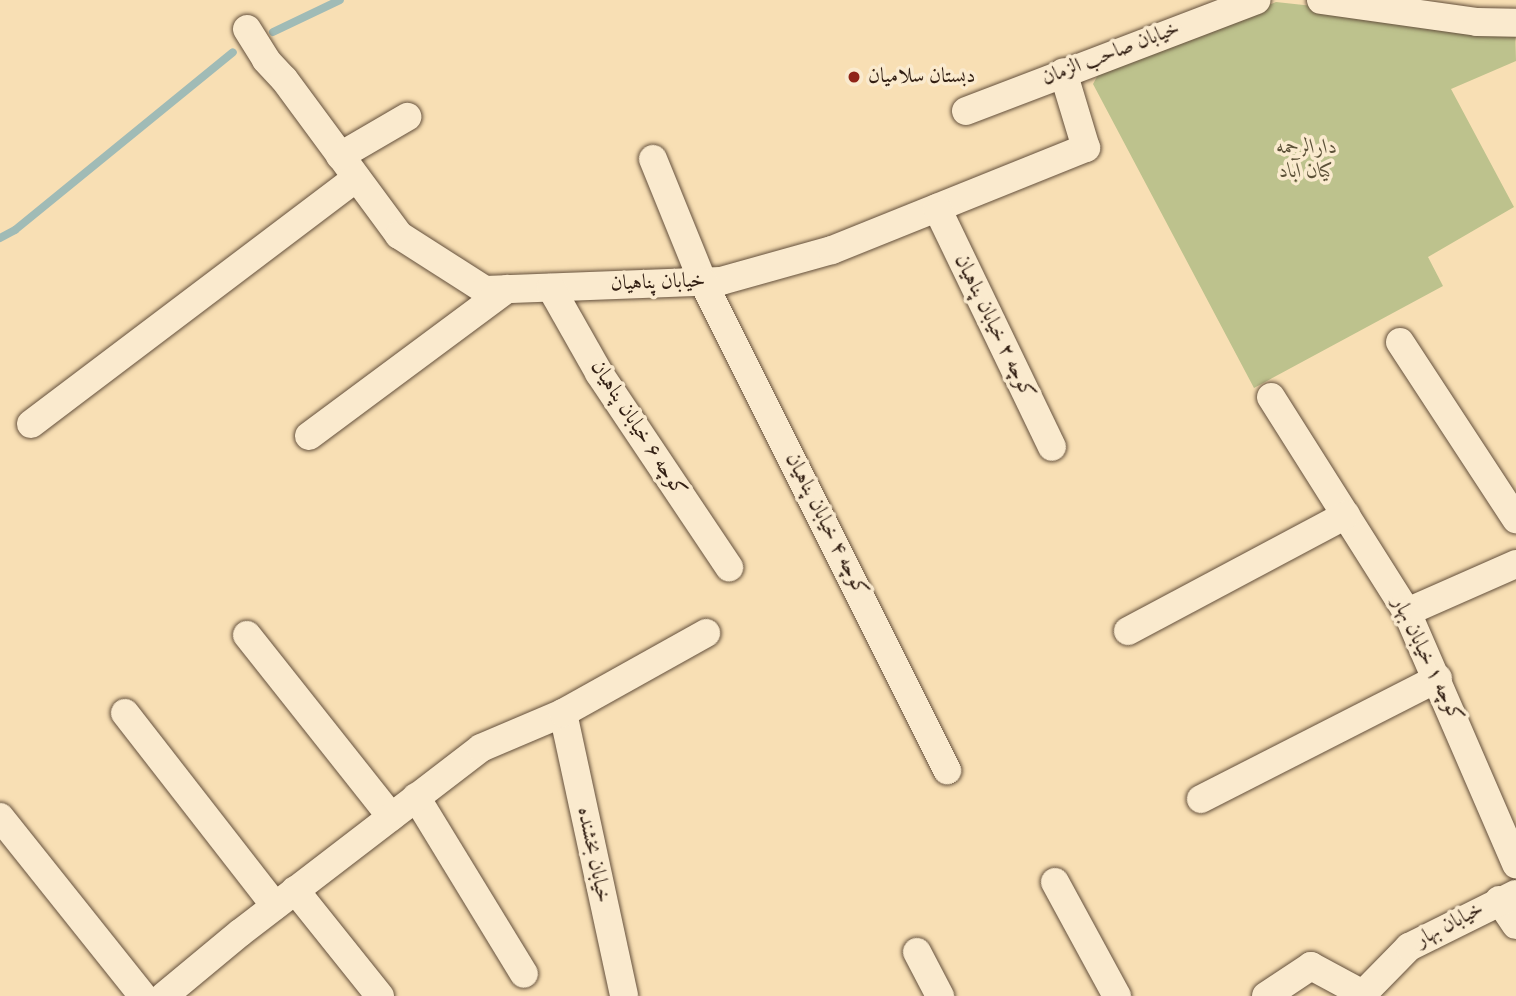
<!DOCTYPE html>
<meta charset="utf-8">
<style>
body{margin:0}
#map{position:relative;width:1516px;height:996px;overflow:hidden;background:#f8dfb4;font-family:"Sorts Mill Goudy",Amiri,serif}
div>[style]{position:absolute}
.green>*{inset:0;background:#bdc28d}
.stream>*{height:8px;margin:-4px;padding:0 4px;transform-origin:4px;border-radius:4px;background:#a0bbb6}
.roads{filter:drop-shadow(0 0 2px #64503c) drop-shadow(0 0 2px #64503c)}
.street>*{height:28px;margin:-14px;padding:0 14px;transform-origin:14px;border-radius:14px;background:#faeace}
.dots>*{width:19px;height:19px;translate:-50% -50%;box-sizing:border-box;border:4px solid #faeace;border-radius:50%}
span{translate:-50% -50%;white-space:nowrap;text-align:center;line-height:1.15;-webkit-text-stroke:7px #faeace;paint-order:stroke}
.street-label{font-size:21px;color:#332014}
.poi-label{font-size:21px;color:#332014}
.left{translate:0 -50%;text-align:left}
.park-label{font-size:21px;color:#5c5138;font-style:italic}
</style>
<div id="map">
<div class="green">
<div style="clip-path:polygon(1276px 2px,1515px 28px,1516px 61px,1451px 89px,1514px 207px,1428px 257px,1443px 286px,1254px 388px,1093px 84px,1099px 73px)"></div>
</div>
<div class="stream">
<div style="left:273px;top:32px;width:74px;rotate:-25.5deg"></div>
<div style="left:0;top:238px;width:17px;rotate:-28deg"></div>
<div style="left:15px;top:230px;width:281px;rotate:-39.2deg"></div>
</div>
<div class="roads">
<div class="street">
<div style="left:1321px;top:0;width:158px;rotate:8deg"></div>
<div style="left:1477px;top:22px;width:39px;rotate:1deg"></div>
<div style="left:247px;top:29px;width:36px;rotate:58deg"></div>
<div style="left:266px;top:60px;width:26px;rotate:47deg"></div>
<div style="left:284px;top:79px;width:194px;rotate:53.6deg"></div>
<div style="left:399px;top:235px;width:102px;rotate:32.6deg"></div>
<div style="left:485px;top:290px;width:236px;rotate:-2.2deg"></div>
<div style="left:721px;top:281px;width:115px;rotate:-15.6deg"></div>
<div style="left:832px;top:250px;width:274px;rotate:-21.9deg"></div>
<div style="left:1086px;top:148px;width:79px;rotate:-106.8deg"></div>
<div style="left:966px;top:111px;width:311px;rotate:-20.9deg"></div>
<div style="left:340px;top:156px;width:78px;rotate:-30.2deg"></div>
<div style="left:653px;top:159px;width:133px;rotate:67.9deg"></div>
<div style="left:703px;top:282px;width:546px;rotate:63.43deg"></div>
<div style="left:937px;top:208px;width:265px;rotate:64.3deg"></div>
<div style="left:551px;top:288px;width:98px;rotate:60.5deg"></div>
<div style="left:599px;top:373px;width:234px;rotate:56.2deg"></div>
<div style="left:1400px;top:342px;width:212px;rotate:56.8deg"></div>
<div style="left:1271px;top:397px;width:254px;rotate:57.7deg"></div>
<div style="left:1407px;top:612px;width:275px;rotate:66.6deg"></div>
<div style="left:31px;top:424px;width:408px;rotate:-37.1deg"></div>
<div style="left:309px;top:436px;width:247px;rotate:-36.6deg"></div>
<div style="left:1407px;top:612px;width:119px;rotate:-23.8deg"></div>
<div style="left:1128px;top:631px;width:247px;rotate:-28deg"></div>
<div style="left:247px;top:635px;width:232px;rotate:51.6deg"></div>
<div style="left:125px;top:713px;width:244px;rotate:52.1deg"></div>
<div style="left:563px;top:713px;width:289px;rotate:77.8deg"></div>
<div style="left:416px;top:797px;width:207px;rotate:58.6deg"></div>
<div style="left:1201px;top:799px;width:266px;rotate:-27deg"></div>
<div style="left:0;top:817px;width:229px;rotate:51.4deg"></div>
<div style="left:1055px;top:882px;width:130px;rotate:61.5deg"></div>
<div style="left:295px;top:890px;width:136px;rotate:51.3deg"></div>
<div style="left:1499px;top:900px;width:30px;rotate:56deg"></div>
<div style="left:917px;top:952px;width:50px;rotate:62.4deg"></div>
<div style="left:164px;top:996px;width:99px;rotate:-39.7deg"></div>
<div style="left:240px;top:933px;width:304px;rotate:-37.5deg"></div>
<div style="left:481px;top:748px;width:89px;rotate:-23.1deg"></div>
<div style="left:563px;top:713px;width:164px;rotate:-29.2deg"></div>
<div style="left:1266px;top:996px;width:54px;rotate:-33.7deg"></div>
<div style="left:1311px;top:966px;width:59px;rotate:28.3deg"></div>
<div style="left:1361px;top:996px;width:69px;rotate:-45.6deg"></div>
<div style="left:1409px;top:947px;width:119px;rotate:-26.4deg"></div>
</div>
</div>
<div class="dots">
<div style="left:854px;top:77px;background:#8f2418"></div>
</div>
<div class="street-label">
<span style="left:1111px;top:54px;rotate:-21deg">خیابان صاحب الزمان</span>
<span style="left:658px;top:283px;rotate:-2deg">خیابان پناهیان</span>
<span style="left:994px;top:327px;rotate:64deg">کوچه ۲ خیابان پناهیان</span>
<span style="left:638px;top:429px;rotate:57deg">کوچه ۶ خیابان پناهیان</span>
<span style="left:826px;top:525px;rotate:63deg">کوچه ۴ خیابان پناهیان</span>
<span style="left:1427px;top:660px;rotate:64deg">کوچه ۱ خیابان بهار</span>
<span style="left:593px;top:855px;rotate:78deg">خیابان بخشنده</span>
<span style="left:1450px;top:925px;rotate:-28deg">خیابان بهار</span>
</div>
<div class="poi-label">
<span class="left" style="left:868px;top:77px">دبستان سلامیان</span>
</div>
<div class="park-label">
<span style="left:1307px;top:160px">دارالرحمه<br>کیان آباد</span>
</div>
</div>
